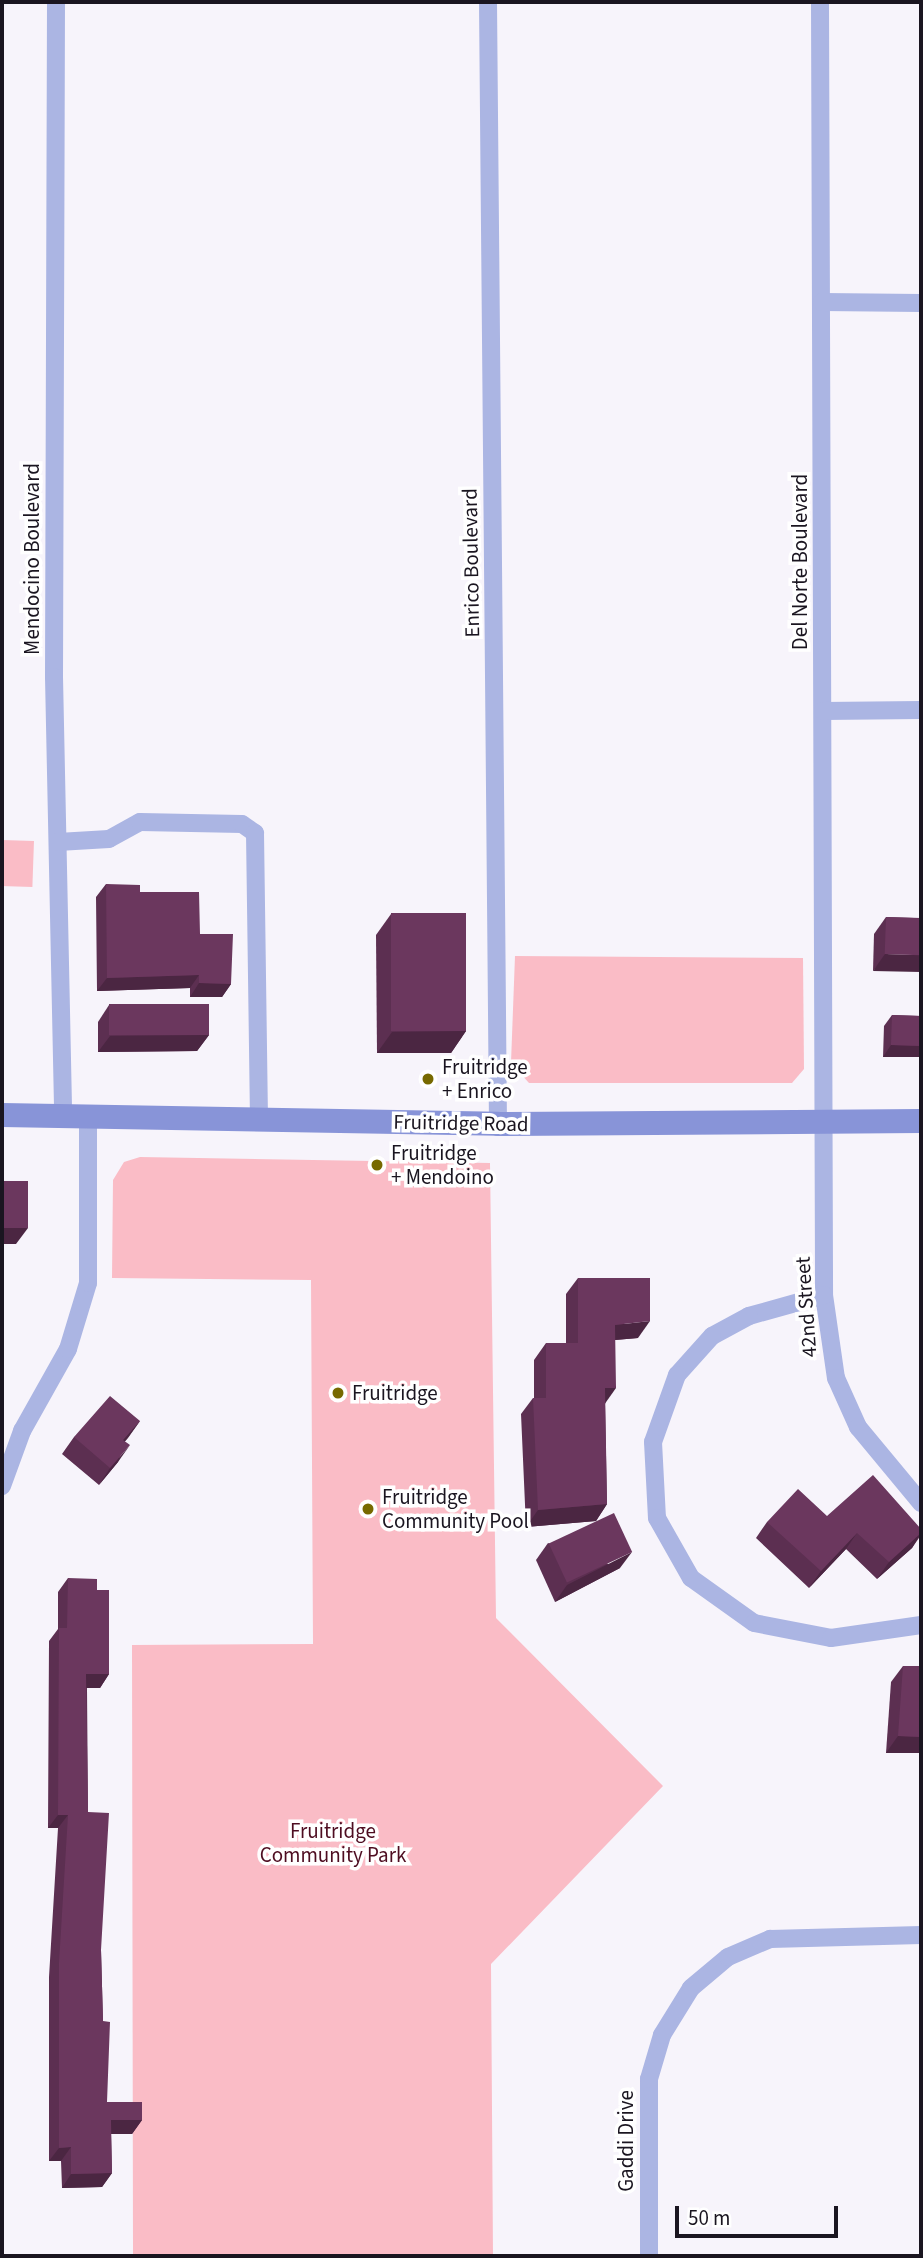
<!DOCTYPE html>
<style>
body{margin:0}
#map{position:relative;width:923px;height:2258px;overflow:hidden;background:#f7f4fb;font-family:"Source Sans 3",sans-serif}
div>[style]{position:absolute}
.green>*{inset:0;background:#fabcc6;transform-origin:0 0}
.street>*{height:18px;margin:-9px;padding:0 9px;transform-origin:9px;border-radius:9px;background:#abb5e3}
.secondary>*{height:24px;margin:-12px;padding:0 12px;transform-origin:12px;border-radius:12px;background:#8894d8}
.wall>*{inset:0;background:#5c2f51}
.shaded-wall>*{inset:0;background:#4b2642}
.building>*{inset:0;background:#6b375e;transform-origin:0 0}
.dots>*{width:19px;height:19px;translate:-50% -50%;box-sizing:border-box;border:4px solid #fff;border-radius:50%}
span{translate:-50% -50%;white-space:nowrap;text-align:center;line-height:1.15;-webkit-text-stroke:7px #fff;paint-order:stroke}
.street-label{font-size:21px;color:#1a1520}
.poi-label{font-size:21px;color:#1a1520}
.left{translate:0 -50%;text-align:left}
.park-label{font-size:21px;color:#4e0d21}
.frame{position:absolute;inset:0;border:4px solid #1a1520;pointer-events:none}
.scale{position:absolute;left:675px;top:2206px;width:163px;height:32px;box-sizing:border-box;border:4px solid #1a1520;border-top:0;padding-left:9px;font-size:21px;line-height:24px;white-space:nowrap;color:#1a1520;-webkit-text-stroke:5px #fff;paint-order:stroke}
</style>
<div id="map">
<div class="green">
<div style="left:2px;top:840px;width:32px;height:46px;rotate:2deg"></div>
<div style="clip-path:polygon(515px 956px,803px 958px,804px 1069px,792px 1083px,529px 1083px,511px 1063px)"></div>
<div style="clip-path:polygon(140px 1157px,490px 1163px,496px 1618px,663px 1786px,491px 1964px,493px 2256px,133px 2256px,132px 1645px,313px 1644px,311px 1280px,112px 1278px,113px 1180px,124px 1162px)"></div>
</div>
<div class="street">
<div style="left:56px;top:2px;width:675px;rotate:90.17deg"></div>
<div style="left:54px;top:677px;width:439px;rotate:88.8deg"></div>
<div style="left:488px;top:2px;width:1122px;rotate:89.49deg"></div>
<div style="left:820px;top:2px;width:1293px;rotate:89.82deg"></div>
<div style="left:824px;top:1295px;width:84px;rotate:81.8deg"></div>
<div style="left:836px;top:1378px;width:54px;rotate:65.8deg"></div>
<div style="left:858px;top:1427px;width:99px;rotate:50.3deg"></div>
<div style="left:822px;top:302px;width:99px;rotate:0.6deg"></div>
<div style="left:823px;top:711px;width:98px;rotate:-0.6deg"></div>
<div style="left:58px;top:842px;width:51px;rotate:-3.4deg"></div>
<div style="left:109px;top:839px;width:35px;rotate:-29deg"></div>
<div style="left:140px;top:822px;width:102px;rotate:1.1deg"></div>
<div style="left:242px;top:824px;width:16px;rotate:35deg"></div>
<div style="left:255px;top:833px;width:285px;rotate:89.2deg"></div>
<div style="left:824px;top:1295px;width:78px;rotate:164.4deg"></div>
<div style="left:749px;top:1316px;width:42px;rotate:151.6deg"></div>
<div style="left:712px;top:1336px;width:52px;rotate:131.9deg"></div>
<div style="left:677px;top:1375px;width:71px;rotate:109.7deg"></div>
<div style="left:653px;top:1442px;width:76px;rotate:87deg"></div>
<div style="left:657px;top:1518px;width:69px;rotate:60.5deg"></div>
<div style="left:691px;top:1578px;width:77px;rotate:35.5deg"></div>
<div style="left:754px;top:1623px;width:78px;rotate:11deg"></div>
<div style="left:831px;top:1638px;width:91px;rotate:-8.2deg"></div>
<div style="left:2px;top:1486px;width:59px;rotate:-70deg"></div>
<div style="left:22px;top:1431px;width:94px;rotate:-60.7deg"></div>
<div style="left:68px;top:1349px;width:69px;rotate:-73.1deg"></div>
<div style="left:88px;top:1283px;width:168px;rotate:-90deg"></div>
<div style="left:649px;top:2256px;width:177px;rotate:-90deg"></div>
<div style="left:649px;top:2079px;width:46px;rotate:-73.5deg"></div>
<div style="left:662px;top:2035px;width:55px;rotate:-58.3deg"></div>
<div style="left:691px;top:1988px;width:48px;rotate:-40deg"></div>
<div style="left:728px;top:1957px;width:46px;rotate:-23.2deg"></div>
<div style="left:770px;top:1939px;width:151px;rotate:-1.5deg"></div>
</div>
<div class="secondary">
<div style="left:2px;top:1115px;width:496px;rotate:1deg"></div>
<div style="left:498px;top:1124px;width:423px;rotate:-0.4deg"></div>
</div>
<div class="wall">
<div style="clip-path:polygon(106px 884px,140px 892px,200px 934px,231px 984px,222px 997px,190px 997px,190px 988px,97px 991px,96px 897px)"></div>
<div style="clip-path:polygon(391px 914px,466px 1031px,451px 1053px,377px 1053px,376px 935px)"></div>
<div style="clip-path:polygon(886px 917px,921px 918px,873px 971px,874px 934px)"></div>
<div style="clip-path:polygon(109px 1005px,209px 1035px,197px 1051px,98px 1052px,98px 1022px)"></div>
<div style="clip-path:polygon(892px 1015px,921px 1016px,921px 1057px,883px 1057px,884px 1026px)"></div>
<div style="clip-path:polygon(578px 1278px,638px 1338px,615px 1340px,605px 1404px,607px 1504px,596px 1521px,526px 1527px,521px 1414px,533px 1398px,534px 1398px,534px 1360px,546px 1343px,566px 1343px,566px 1294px)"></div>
<div style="clip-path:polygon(140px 1421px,125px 1441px,118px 1462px,99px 1485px,62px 1454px,74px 1437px)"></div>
<div style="clip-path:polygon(827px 1516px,921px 1529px,921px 1535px,912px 1548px,877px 1579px,846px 1549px,809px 1588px,756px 1538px,767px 1522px)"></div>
<div style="clip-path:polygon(548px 1543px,620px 1568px,555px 1602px,536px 1560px)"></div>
<div style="clip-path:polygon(68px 1578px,97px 1590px,109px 1674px,100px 1688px,87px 1688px,88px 1812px,101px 1950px,103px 2021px,107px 2102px,142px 2120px,132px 2134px,111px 2134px,112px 2173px,102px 2187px,62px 2188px,61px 2161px,49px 2161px,49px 1977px,58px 1828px,48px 1828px,49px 1641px,58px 1629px,58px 1592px)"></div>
<div style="clip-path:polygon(903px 1666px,921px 1666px,921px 1753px,886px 1753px,891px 1682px)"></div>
</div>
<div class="shaded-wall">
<div style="clip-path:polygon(885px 954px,921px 955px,921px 972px,873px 971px)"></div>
<div style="clip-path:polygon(199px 975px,190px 988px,97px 991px,107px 978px)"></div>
<div style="clip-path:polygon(199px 983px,231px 984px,222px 997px,190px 997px)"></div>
<div style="clip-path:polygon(466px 1031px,451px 1053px,377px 1053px,392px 1032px)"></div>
<div style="clip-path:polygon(209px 1035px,197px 1051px,98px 1052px,110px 1036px)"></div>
<div style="clip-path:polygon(891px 1045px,921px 1046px,921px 1057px,883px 1057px)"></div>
<div style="clip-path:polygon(2px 1228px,28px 1228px,16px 1244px,2px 1244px)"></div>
<div style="clip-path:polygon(650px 1321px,638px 1338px,603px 1341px,615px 1325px)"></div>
<div style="clip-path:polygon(605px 1388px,616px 1388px,604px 1405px)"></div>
<div style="clip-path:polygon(140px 1421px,128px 1438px,112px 1456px,123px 1440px)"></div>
<div style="clip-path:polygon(130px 1445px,118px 1462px,99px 1485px,110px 1468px)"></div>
<div style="clip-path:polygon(607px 1504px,596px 1521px,526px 1527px,538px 1510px)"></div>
<div style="clip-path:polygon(857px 1533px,846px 1549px,809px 1588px,821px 1571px)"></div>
<div style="clip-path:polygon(921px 1533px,912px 1548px,877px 1579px,889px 1562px)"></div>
<div style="clip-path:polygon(632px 1552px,620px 1568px,555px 1602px,567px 1585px)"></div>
<div style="clip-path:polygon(86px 1674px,109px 1674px,100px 1688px,77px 1688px)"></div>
<div style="clip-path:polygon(898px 1736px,921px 1737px,921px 1753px,886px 1753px)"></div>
<div style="clip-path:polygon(58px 1815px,68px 1815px,58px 1828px,48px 1828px)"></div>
<div style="clip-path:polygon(111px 2120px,142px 2120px,132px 2134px,101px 2134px)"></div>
<div style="clip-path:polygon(71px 2147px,61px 2161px,49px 2161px,59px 2148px)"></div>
<div style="clip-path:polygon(112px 2173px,102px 2187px,62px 2188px,71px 2174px)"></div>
</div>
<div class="building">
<div style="clip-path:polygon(106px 884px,140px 885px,140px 892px,199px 892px,200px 934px,233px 934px,231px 984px,199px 983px,199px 975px,107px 978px)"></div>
<div style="left:466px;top:913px;width:118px;height:75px;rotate:90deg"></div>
<div style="left:886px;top:917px;width:35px;height:37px;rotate:2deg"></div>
<div style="left:209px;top:1004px;width:31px;height:100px;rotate:90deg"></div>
<div style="left:892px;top:1015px;width:29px;height:30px;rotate:2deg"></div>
<div style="left:28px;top:1181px;width:47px;height:26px;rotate:90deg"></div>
<div style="clip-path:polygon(578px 1278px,650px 1278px,650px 1321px,615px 1325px,616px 1388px,605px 1388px,607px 1504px,538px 1510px,533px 1398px,546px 1398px,546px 1343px,578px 1343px)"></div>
<div style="clip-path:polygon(110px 1396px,140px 1421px,123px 1440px,130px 1445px,110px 1468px,74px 1437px)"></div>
<div style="clip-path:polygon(873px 1475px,921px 1529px,921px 1533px,889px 1562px,857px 1533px,821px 1571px,767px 1522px,798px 1489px,827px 1516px)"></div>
<div style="left:614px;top:1513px;width:43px;height:72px;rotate:65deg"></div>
<div style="clip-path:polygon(68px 1578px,97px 1579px,97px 1590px,109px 1590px,109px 1674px,86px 1674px,88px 1812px,109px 1813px,101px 1950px,103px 2021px,110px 2022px,107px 2102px,142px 2102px,142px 2120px,111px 2120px,112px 2173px,71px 2174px,71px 2147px,59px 2148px,59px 1963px,68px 1815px,58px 1815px,59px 1628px,67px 1628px)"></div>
<div style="clip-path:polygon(903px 1666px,921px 1666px,921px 1737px,898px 1736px)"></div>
</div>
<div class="dots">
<div style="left:428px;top:1079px;background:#776900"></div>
<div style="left:377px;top:1165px;background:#776900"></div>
<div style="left:338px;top:1393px;background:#776900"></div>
<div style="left:368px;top:1509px;background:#776900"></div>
</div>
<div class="street-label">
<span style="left:32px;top:559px;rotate:-90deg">Mendocino Boulevard</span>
<span style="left:800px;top:562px;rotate:-90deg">Del Norte Boulevard</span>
<span style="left:471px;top:563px;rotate:-91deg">Enrico Boulevard</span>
<span style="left:461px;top:1123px;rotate:1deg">Fruitridge Road</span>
<span style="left:806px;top:1307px;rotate:-94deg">42nd Street</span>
<span style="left:626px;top:2141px;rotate:-90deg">Gaddi Drive</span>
</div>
<div class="poi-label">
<span class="left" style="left:442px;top:1079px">Fruitridge<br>+ Enrico</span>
<span class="left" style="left:391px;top:1165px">Fruitridge<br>+ Mendoino</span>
<span class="left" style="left:352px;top:1393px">Fruitridge</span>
<span class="left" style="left:382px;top:1509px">Fruitridge<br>Community Pool</span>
</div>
<div class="park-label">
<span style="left:333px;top:1843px">Fruitridge<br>Community Park</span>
</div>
<div class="frame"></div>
<div class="scale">50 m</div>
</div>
